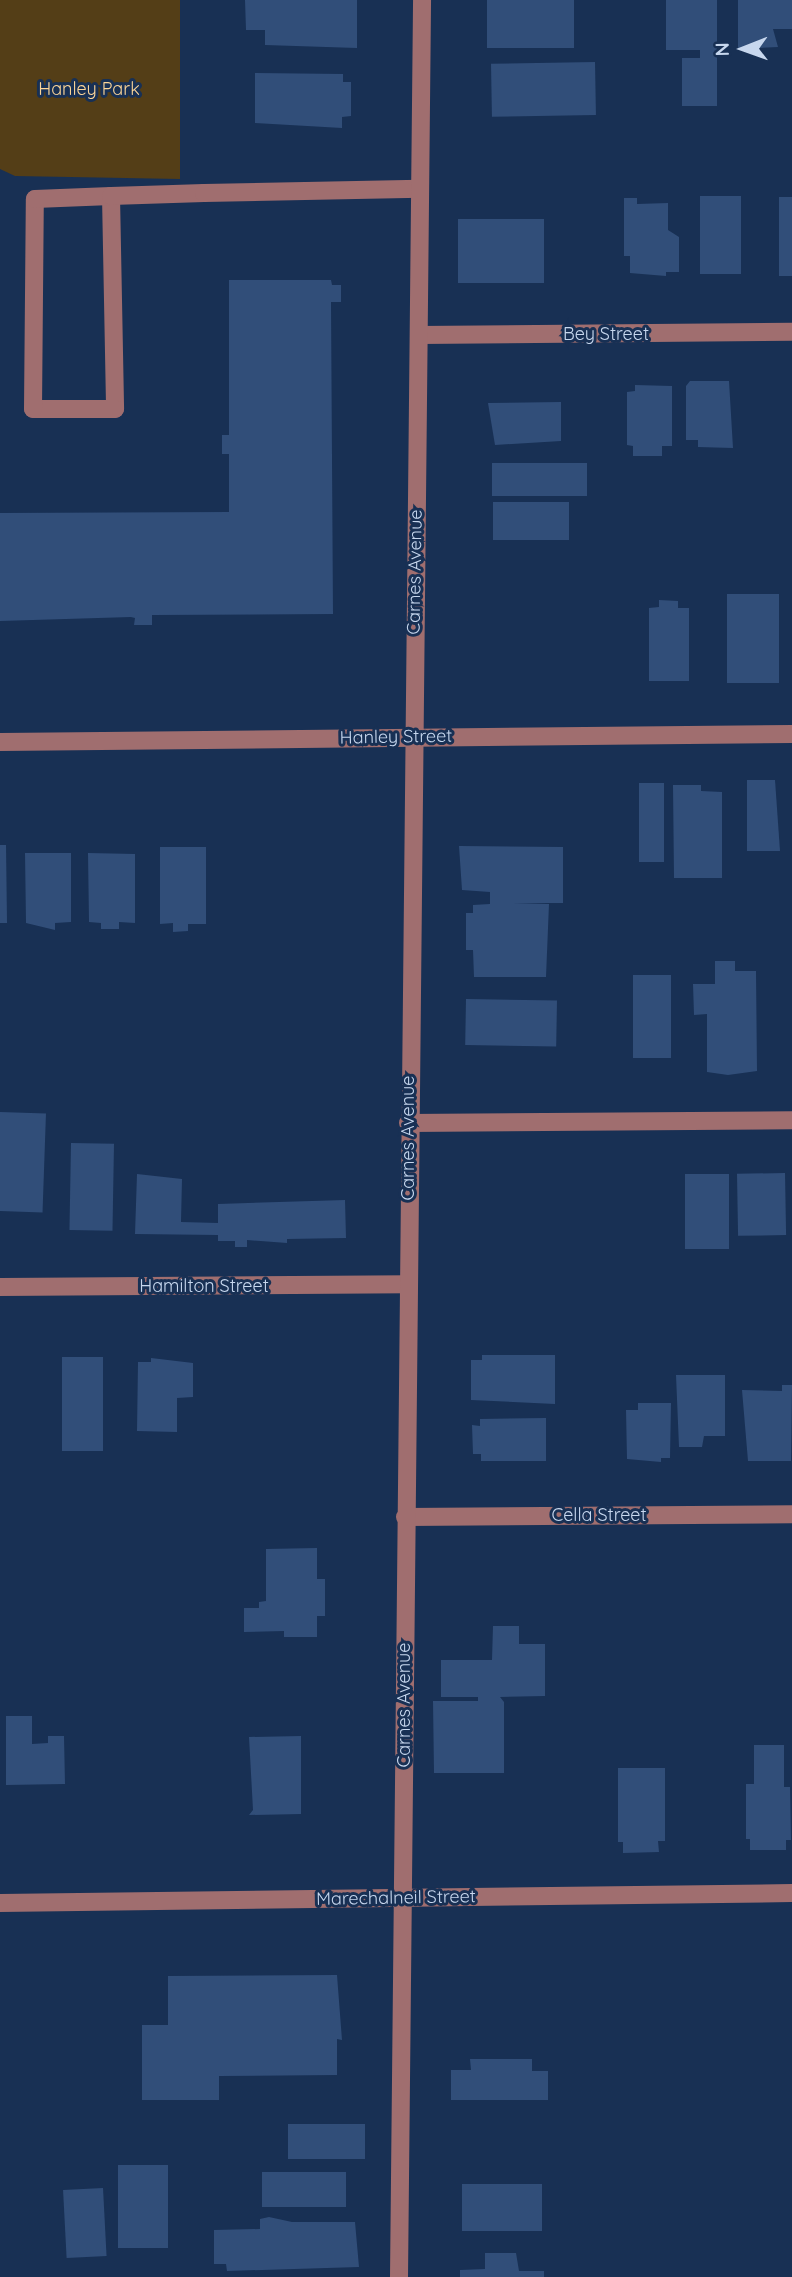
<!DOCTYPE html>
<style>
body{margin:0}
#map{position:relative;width:792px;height:2277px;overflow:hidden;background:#183054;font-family:Quicksand,sans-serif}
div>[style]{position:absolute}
.green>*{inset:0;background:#543e17}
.building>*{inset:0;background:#314e79;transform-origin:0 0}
.minor>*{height:18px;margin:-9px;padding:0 9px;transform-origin:9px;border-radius:9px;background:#a06e6f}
span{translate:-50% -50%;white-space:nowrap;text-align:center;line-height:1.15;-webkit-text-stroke:6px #183054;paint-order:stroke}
.park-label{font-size:18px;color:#fcd598}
.street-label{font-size:18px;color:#c7d7ee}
.north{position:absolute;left:708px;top:14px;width:70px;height:70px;-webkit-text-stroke:5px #183054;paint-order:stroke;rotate:269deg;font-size:19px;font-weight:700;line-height:28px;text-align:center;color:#c7d7ee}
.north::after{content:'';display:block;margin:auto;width:24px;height:32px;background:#c7d7ee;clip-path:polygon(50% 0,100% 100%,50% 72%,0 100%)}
</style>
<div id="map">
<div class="green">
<div style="clip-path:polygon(0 0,180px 0,180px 179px,15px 176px,0 169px)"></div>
</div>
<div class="building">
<div style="clip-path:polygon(245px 0,357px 0,357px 48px,265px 45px,265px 30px,246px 30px)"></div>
<div style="left:487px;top:0;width:87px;height:48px"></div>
<div style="clip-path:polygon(666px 0,717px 0,717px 106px,682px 106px,682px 58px,700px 58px,700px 50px,666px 50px)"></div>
<div style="clip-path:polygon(738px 0,792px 0,792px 29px,773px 29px,778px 47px,738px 49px)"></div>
<div style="left:595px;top:62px;width:53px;height:104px;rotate:89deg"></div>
<div style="clip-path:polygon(255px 73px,343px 74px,343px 82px,351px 82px,351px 116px,342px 117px,342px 128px,255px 123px)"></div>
<div style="left:700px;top:196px;width:41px;height:78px"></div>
<div style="left:779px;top:197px;width:13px;height:79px"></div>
<div style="clip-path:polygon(624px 198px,637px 198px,637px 204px,668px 203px,668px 230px,679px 237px,679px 272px,666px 272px,666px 276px,630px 273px,630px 256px,624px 256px)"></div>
<div style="left:458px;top:219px;width:86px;height:64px"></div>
<div style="clip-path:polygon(229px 280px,331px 280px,332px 285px,341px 285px,341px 302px,331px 302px,333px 614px,152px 615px,152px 625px,134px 625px,135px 618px,131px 617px,0 621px,0 513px,229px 512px,229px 454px,222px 454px,222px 435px,229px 435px)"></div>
<div style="clip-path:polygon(690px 381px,729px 381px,733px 448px,698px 447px,698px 440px,686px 440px,686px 386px)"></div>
<div style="clip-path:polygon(635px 385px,672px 386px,672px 446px,662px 446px,662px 456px,633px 456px,633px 446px,627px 445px,627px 392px,635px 391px)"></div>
<div style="clip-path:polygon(561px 402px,561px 441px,495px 445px,488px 403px)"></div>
<div style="left:492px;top:463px;width:95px;height:33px"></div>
<div style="left:493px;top:502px;width:76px;height:38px"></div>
<div style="left:727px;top:594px;width:52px;height:89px"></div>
<div style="clip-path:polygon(659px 600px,678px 601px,678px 608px,689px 608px,689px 681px,649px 681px,649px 608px,659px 607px)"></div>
<div style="clip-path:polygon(747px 780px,775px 780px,780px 851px,747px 851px)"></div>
<div style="left:639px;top:783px;width:25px;height:79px"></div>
<div style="clip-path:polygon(673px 785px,701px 785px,701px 791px,722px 792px,722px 878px,674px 878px)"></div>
<div style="clip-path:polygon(0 845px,6px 845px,7px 923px,0 923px)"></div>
<div style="clip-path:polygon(459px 846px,563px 847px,563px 903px,513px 903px,549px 904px,546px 977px,474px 977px,473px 950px,466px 950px,466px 913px,473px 913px,473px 905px,490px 904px,490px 892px,462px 890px)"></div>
<div style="clip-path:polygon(160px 847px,206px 847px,206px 924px,188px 924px,188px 931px,173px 932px,173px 923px,160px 924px)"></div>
<div style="clip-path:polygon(25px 853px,71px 853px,71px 922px,55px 923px,55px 930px,26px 923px)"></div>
<div style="clip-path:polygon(88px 853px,135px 854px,135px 923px,119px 922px,119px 929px,101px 929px,101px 923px,89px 922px)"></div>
<div style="clip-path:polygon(715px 961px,735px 961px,735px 971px,756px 971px,757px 1071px,728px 1075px,707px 1072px,707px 1014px,694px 1015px,693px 984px,715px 984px)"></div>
<div style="left:633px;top:975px;width:38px;height:83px"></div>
<div style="left:466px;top:999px;width:91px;height:46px;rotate:1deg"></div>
<div style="left:0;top:1112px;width:46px;height:99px;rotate:2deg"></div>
<div style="left:71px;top:1143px;width:43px;height:87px;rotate:1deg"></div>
<div style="left:785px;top:1173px;width:62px;height:48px;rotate:89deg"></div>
<div style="clip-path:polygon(137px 1174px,182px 1179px,181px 1222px,218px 1223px,218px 1204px,345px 1200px,346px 1238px,287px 1239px,287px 1243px,247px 1240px,247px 1247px,235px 1247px,235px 1241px,218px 1241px,218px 1235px,135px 1234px)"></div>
<div style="left:729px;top:1174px;width:75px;height:44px;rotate:90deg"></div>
<div style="clip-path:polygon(482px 1355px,555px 1355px,555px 1404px,471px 1400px,471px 1360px,482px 1360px)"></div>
<div style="left:62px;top:1357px;width:41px;height:94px"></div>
<div style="clip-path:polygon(151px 1358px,193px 1363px,193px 1397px,177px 1398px,177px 1432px,137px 1431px,138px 1362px,151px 1362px)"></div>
<div style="clip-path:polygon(676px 1375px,725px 1375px,725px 1436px,704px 1436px,702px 1447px,679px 1447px)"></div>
<div style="clip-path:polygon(782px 1385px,792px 1385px,791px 1461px,748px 1461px,742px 1390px,782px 1391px)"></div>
<div style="clip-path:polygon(638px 1403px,671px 1403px,670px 1458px,661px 1458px,661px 1462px,627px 1459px,626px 1410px,638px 1410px)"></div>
<div style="clip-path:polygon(546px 1418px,546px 1461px,481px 1461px,481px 1454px,473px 1454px,472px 1425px,480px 1426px,480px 1419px)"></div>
<div style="clip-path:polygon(317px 1548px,317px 1579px,325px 1579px,325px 1616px,317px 1616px,317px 1637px,284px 1637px,284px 1631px,244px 1632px,244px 1608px,259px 1608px,259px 1602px,266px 1601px,266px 1549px)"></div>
<div style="clip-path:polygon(493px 1626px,519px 1626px,519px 1644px,545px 1644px,545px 1696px,500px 1697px,504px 1702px,504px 1773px,434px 1773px,433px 1701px,478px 1701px,478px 1697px,441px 1697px,441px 1660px,492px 1660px)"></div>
<div style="clip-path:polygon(6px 1716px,32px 1716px,32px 1744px,48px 1743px,48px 1736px,64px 1736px,65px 1784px,6px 1785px)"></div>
<div style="clip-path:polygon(301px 1736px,301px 1814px,249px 1815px,253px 1810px,249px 1737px)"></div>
<div style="clip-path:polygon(754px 1745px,784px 1745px,784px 1787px,790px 1787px,791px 1840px,786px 1840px,786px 1850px,750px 1850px,750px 1839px,746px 1839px,746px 1784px,754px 1784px)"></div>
<div style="clip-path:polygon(618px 1768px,665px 1768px,665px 1841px,658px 1841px,659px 1852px,623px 1853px,623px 1842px,618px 1842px)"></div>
<div style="clip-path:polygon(337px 1975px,342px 2040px,337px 2039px,337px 2075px,219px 2076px,219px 2100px,142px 2100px,142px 2025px,168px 2025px,168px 1976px)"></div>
<div style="clip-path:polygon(470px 2059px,532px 2059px,532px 2071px,548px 2071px,548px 2100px,451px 2100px,451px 2070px,471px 2070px)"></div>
<div style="left:288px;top:2124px;width:77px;height:35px"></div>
<div style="left:168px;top:2165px;width:83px;height:50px;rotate:90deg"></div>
<div style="left:262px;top:2172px;width:84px;height:35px"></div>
<div style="left:462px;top:2184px;width:80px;height:47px"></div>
<div style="left:103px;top:2188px;width:68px;height:40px;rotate:87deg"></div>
<div style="clip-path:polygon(269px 2217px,292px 2222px,355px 2222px,359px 2267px,227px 2271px,226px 2264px,214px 2264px,214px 2230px,260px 2229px,260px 2219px)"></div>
<div style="clip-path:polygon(485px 2253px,516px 2253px,519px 2271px,544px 2271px,544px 2277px,460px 2277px,460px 2270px,485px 2269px)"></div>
</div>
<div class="minor">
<div style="left:111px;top:196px;width:213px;rotate:88.9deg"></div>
<div style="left:115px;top:409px;width:82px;rotate:180deg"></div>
<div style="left:33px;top:409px;width:210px;rotate:-89.5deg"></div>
<div style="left:35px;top:199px;width:76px;rotate:-2.3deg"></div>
<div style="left:111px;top:196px;width:93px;rotate:-1.8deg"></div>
<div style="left:204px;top:193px;width:216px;rotate:-1.1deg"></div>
<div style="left:419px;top:335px;width:373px;rotate:-0.5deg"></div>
<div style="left:0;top:742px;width:792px;rotate:-0.58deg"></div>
<div style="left:408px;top:1123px;width:384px;rotate:-0.4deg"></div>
<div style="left:0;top:1287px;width:408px;rotate:-0.4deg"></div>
<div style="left:405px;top:1517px;width:387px;rotate:-0.4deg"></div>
<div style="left:0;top:1903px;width:792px;rotate:-0.72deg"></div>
<div style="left:399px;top:2277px;width:2277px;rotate:-89.42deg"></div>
</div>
<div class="park-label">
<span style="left:89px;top:89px">Hanley Park</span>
</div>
<div class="street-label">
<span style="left:606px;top:334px">Bey Street</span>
<span style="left:415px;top:572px;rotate:-89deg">Carnes Avenue</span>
<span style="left:396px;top:737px;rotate:-1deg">Hanley Street</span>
<span style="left:408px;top:1138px;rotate:-90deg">Carnes Avenue</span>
<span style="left:204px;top:1286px">Hamilton Street</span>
<span style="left:599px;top:1515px">Cella Street</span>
<span style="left:404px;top:1705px;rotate:-90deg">Carnes Avenue</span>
<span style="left:396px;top:1898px;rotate:-1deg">Marechalneil Street</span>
</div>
<div class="north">N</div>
</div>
